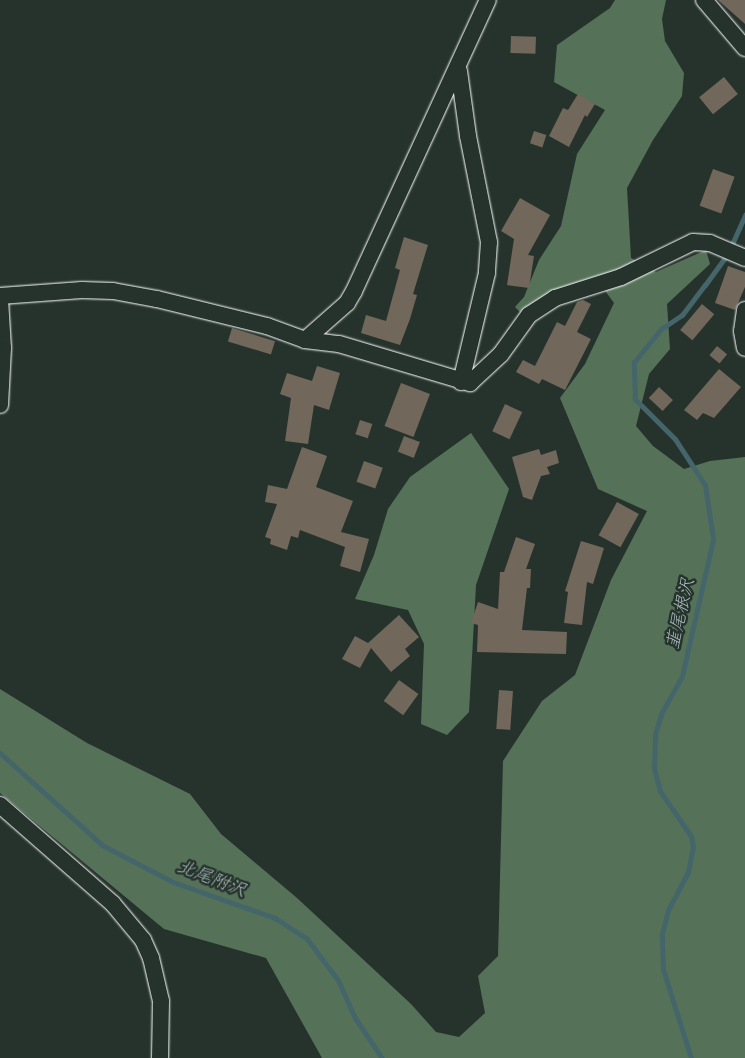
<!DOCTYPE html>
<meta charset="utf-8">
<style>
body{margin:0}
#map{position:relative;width:745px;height:1058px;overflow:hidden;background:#26332d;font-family:"Indie Flower","Klee One",sans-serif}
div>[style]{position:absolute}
.green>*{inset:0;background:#557259}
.stream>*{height:5px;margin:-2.5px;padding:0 2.5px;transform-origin:2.5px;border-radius:2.5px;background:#44666a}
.building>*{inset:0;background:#71675a;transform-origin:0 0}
.roads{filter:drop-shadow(0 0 1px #fff) drop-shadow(0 0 1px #fff)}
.minor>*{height:16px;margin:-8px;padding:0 8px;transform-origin:8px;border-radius:8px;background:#26332d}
span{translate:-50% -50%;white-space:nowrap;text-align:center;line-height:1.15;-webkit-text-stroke:5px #26332d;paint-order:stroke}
.water-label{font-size:18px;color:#abbabc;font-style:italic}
</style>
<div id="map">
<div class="green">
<div style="clip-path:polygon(615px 0,666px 0,662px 19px,665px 41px,684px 73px,682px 96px,653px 140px,627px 188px,631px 258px,656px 272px,706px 250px,710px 264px,667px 304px,670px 349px,649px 374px,636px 426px,653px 446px,684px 469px,710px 461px,745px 457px,745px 1058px,322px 1058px,266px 958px,164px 929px,0 793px,0 689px,87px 743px,190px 794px,221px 834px,297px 898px,411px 1004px,436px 1032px,459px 1037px,485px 1013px,478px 976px,498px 956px,503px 761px,542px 701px,575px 675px,611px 580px,647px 511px,598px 489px,560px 398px,585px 364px,614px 303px,595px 277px,520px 312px,515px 307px,524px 297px,539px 260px,561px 226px,577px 154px,605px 110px,554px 82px,557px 45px,610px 8px)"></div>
<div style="clip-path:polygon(471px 433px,509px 489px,476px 585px,469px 712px,447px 735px,421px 724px,424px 644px,408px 610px,355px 599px,374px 555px,388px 509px,410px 477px)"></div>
</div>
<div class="stream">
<div style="left:0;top:753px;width:137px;rotate:42deg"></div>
<div style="left:102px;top:845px;width:80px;rotate:27.5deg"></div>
<div style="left:173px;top:882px;width:108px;rotate:19.4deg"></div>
<div style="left:275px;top:918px;width:38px;rotate:33deg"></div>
<div style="left:307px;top:939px;width:51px;rotate:52.9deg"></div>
<div style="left:338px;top:980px;width:42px;rotate:65.9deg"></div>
<div style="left:355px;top:1018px;width:48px;rotate:56deg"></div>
<div style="left:691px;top:1058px;width:93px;rotate:-107.5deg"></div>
<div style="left:663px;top:969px;width:35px;rotate:-92deg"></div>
<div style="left:662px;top:934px;width:25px;rotate:-76deg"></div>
<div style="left:668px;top:910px;width:43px;rotate:-62.2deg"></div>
<div style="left:688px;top:872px;width:25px;rotate:-79deg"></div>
<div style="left:693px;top:847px;width:11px;rotate:-100deg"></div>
<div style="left:691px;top:836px;width:55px;rotate:-124.6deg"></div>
<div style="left:660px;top:791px;width:24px;rotate:-105deg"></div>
<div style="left:654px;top:768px;width:34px;rotate:-88deg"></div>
<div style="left:655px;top:734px;width:21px;rotate:-73deg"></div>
<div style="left:661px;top:714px;width:43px;rotate:-61.1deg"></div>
<div style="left:682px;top:676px;width:140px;rotate:-77.2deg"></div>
<div style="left:713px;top:539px;width:55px;rotate:-98.4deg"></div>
<div style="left:705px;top:485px;width:55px;rotate:-123.1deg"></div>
<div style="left:675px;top:439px;width:57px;rotate:-135deg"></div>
<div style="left:635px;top:399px;width:37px;rotate:-92deg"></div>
<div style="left:634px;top:362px;width:43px;rotate:-50.7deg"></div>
<div style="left:661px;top:329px;width:25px;rotate:-34deg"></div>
<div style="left:682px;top:315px;width:38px;rotate:-53deg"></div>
<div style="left:705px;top:285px;width:39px;rotate:-54deg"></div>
<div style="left:728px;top:253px;width:42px;rotate:-65.9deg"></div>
</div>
<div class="building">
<div style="clip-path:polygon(718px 0,745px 0,745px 24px)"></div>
<div style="left:511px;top:36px;width:25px;height:17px;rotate:2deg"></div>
<div style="left:724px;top:77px;width:22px;height:32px;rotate:51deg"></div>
<div style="clip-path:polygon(578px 94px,595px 104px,587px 117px,585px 115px,569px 147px,549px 136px,563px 108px,568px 110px)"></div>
<div style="left:534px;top:131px;width:13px;height:13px;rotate:18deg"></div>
<div style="left:713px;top:169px;width:23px;height:39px;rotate:20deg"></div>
<div style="clip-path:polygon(520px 198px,550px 215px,528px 255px,534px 256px,529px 288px,507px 285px,514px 239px,501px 231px)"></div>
<div style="clip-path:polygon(404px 237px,428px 245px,413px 294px,417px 295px,410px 319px,400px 345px,361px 333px,366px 315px,386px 321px,400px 270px,395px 268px)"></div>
<div style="clip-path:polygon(728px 266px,745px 272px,745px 287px,735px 310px,715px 303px)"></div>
<div style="clip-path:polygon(583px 300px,591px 304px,577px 332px,591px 339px,565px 390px,542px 379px,539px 384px,516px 372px,523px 360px,535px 366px,557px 322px,565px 326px,577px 302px)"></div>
<div style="left:702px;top:304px;width:16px;height:34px;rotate:40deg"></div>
<div style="left:232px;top:328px;width:45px;height:14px;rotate:17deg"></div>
<div style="left:717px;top:346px;width:13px;height:12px;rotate:39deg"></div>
<div style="clip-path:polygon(317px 366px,340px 373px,329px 410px,314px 405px,308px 444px,285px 441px,291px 398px,280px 394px,287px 373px,312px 381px)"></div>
<div style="clip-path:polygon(719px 369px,741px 387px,714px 418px,703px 413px,697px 420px,684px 410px)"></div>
<div style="left:401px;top:383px;width:31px;height:46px;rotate:21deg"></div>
<div style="left:659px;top:387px;width:19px;height:15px;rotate:43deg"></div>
<div style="left:505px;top:404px;width:19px;height:30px;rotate:25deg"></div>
<div style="left:360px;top:420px;width:13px;height:15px;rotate:18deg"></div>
<div style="left:404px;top:436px;width:17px;height:17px;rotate:21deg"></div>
<div style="clip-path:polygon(302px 447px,327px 456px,316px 487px,353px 501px,341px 532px,369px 539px,360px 572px,340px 566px,345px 547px,300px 530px,298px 538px,291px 536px,287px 550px,270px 544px,271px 539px,265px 537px,277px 504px,265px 502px,268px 485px,287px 489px)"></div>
<div style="clip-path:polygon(539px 449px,541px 455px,556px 450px,559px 463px,547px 467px,550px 474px,541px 476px,532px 500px,523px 497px,512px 457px)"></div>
<div style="left:364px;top:461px;width:20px;height:22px;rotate:20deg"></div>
<div style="left:617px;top:502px;width:25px;height:38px;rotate:29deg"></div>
<div style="clip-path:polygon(516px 537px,535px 544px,526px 569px,531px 569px,530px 588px,527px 588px,522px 630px,567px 632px,566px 654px,477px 652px,478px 625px,471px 623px,478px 602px,498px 609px,500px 572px,504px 572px)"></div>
<div style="clip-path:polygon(581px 541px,604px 548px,593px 584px,587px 582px,582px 625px,564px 623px,568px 592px,565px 591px)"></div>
<div style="clip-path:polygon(399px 615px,419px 637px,405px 649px,410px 656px,391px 672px,371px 648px,360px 668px,342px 659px,355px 636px,368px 643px)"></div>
<div style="left:399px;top:680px;width:24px;height:26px;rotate:36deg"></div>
<div style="left:499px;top:690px;width:14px;height:39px;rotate:4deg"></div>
</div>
<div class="roads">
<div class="minor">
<div style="left:704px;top:0;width:63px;rotate:49.5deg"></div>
<div style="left:459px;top:71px;width:66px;rotate:82.1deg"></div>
<div style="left:468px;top:136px;width:108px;rotate:78.8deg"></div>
<div style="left:489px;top:242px;width:31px;rotate:94deg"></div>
<div style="left:487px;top:273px;width:112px;rotate:103.4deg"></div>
<div style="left:0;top:296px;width:82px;rotate:-4.2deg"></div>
<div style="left:82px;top:290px;width:31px;rotate:2deg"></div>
<div style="left:113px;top:291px;width:45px;rotate:10.3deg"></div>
<div style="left:157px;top:299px;width:113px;rotate:13.8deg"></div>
<div style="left:267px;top:326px;width:40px;rotate:20.2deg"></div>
<div style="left:305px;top:340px;width:34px;rotate:7deg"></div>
<div style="left:339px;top:344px;width:137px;rotate:16.6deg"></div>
<div style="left:470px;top:383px;width:42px;rotate:-43.1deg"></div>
<div style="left:501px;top:354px;width:48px;rotate:-54.3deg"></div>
<div style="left:529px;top:315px;width:31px;rotate:-33deg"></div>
<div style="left:555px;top:298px;width:69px;rotate:-17.7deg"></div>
<div style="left:621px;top:277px;width:80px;rotate:-25.9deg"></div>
<div style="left:693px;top:242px;width:17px;rotate:3deg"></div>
<div style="left:710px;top:243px;width:38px;rotate:23deg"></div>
<div style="left:0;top:299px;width:49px;rotate:86.5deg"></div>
<div style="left:3px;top:348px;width:57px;rotate:93deg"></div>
<div style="left:745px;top:310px;width:21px;rotate:98deg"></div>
<div style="left:742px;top:331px;width:17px;rotate:80deg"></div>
<div style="left:305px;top:340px;width:56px;rotate:-41.4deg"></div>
<div style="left:347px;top:303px;width:14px;rotate:-60deg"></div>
<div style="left:354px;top:291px;width:320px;rotate:-65.3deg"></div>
<div style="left:0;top:805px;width:150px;rotate:41.2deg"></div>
<div style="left:113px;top:904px;width:47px;rotate:50.2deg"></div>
<div style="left:143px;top:940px;width:20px;rotate:66deg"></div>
<div style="left:151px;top:958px;width:44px;rotate:76.9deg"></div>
<div style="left:161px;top:1001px;width:57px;rotate:91deg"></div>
</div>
</div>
<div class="water-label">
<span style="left:682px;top:614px;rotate:-77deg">韮尾根沢</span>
<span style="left:211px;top:880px;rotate:21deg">北尾附沢</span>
</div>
</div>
